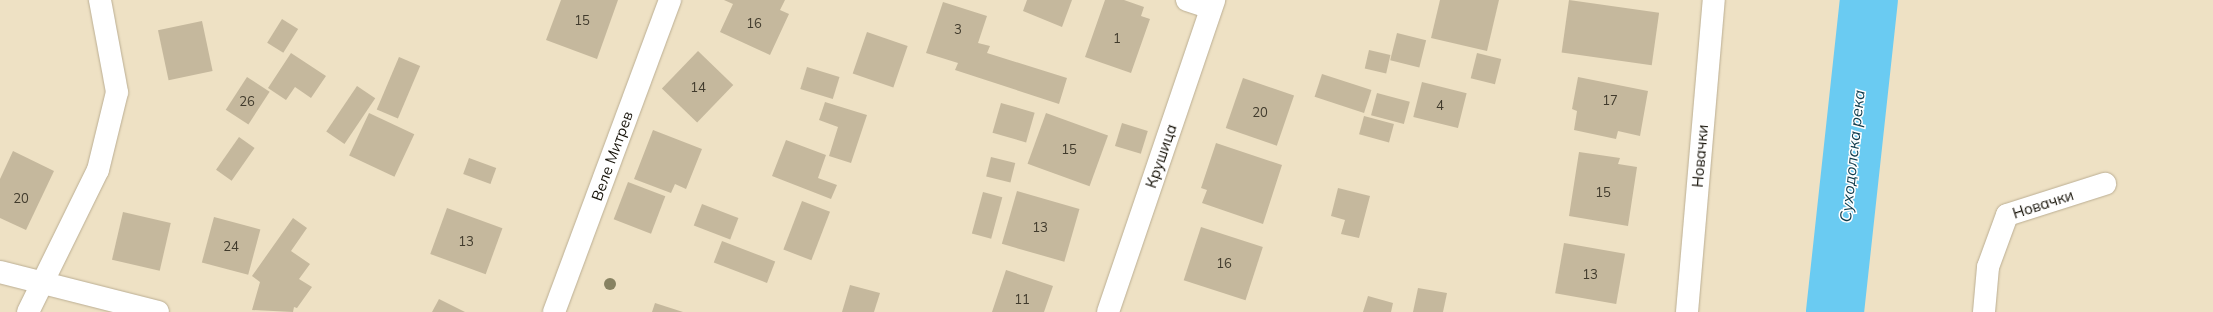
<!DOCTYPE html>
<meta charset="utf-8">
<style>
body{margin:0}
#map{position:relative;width:2213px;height:312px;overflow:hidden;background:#eee1c4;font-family:Mulish,sans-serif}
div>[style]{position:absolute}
.river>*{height:58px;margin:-29px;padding:0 29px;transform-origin:29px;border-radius:29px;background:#6acbf2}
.building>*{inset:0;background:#c5b89d;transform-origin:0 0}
.roads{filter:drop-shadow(0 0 1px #bbae93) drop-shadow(0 0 1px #bbae93)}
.minor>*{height:22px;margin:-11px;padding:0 11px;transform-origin:11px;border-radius:11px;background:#fff}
.trees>*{width:12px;height:12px;margin:-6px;border-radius:50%;background:#878262}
span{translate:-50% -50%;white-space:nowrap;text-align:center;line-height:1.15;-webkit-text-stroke:3px #fff;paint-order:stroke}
.number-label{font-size:13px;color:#403a2c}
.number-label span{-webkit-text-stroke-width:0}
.street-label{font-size:15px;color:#141006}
.water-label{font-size:16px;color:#0d3a4a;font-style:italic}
</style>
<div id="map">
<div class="river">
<div style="left:1835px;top:312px;width:314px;rotate:-83.8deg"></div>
</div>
<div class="building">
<div style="clip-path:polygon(561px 0,618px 0,597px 59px,546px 40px)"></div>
<div style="clip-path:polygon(724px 0,785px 0,780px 10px,789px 14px,770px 55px,720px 32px,733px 4px)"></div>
<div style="clip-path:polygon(1027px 0,1072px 0,1062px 27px,1023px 11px)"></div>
<div style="clip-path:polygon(1105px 0,1124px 0,1144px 7px,1141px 16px,1150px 19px,1131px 73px,1085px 57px)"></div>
<div style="clip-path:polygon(1440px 0,1499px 0,1487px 51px,1431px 38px)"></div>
<div style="left:1569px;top:0;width:91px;height:53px;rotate:8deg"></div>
<div style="clip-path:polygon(943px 2px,987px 16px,978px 43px,990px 46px,987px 53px,1067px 78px,1059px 104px,955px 70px,958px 63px,926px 53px)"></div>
<div style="left:282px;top:19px;width:19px;height:28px;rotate:32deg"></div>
<div style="left:202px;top:21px;width:51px;height:45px;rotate:78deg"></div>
<div style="left:867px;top:32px;width:43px;height:44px;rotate:19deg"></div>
<div style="left:1397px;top:33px;width:30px;height:28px;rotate:14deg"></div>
<div style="left:1369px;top:50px;width:22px;height:19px;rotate:13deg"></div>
<div style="left:698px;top:51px;width:49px;height:52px;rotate:44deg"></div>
<div style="clip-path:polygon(291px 53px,326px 76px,311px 98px,295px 87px,286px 100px,268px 88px)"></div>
<div style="left:1477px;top:53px;width:25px;height:26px;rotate:14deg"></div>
<div style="left:399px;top:57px;width:23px;height:57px;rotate:23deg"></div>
<div style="left:807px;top:67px;width:34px;height:23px;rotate:17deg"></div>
<div style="left:1322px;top:74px;width:52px;height:24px;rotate:18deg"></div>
<div style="left:247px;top:77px;width:27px;height:39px;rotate:33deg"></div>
<div style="clip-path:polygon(1578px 77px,1648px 91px,1640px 136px,1618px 131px,1616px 139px,1574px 130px,1577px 111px,1572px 109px)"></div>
<div style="left:1243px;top:78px;width:54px;height:53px;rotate:19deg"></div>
<div style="left:1422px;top:82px;width:46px;height:36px;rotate:14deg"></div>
<div style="left:357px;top:86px;width:22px;height:55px;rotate:34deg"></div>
<div style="left:1377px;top:93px;width:34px;height:23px;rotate:15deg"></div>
<div style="clip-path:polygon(825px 102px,867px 115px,851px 163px,829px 156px,838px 127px,819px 120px)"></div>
<div style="left:1001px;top:103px;width:35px;height:31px;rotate:16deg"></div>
<div style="left:369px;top:113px;width:50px;height:47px;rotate:25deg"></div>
<div style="left:1046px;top:113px;width:66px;height:54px;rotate:20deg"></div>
<div style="left:1364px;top:116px;width:31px;height:19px;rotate:15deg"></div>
<div style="left:1122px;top:123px;width:27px;height:24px;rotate:17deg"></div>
<div style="clip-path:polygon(653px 130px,702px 149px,686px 189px,675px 184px,671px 193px,634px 179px)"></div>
<div style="left:239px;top:137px;width:19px;height:40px;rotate:35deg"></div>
<div style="clip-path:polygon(786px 140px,826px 155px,818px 178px,837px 185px,831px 199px,772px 176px)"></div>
<div style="clip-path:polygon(1216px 143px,1282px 165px,1263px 224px,1202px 203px,1207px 190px,1201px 188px)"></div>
<div style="clip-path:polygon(13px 151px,54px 171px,26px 230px,0 218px,0 179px)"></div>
<div style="clip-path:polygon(1579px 152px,1620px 158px,1618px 164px,1637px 167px,1628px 226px,1569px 216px)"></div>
<div style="left:991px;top:157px;width:25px;height:20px;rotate:14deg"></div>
<div style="left:469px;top:158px;width:29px;height:17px;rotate:20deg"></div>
<div style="left:628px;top:182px;width:40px;height:40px;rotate:21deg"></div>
<div style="clip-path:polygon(1338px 188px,1370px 196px,1359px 238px,1341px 234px,1345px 220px,1331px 216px)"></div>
<div style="left:1017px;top:191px;width:65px;height:55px;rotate:16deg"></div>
<div style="left:983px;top:192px;width:20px;height:43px;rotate:15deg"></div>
<div style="left:802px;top:201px;width:30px;height:52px;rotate:21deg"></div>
<div style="left:702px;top:204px;width:39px;height:23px;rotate:21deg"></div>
<div style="left:447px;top:208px;width:59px;height:49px;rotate:20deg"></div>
<div style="left:123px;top:212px;width:49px;height:49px;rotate:13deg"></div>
<div style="left:214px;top:217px;width:48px;height:47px;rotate:15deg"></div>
<div style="clip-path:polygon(293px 218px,307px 228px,291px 251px,310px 264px,299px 279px,312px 287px,297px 308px,294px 307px,293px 312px,252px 310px,260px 282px,252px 276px)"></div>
<div style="left:1201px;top:227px;width:65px;height:56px;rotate:18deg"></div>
<div style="left:722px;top:241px;width:57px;height:23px;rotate:21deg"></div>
<div style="left:1564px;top:243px;width:62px;height:51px;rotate:10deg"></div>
<div style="clip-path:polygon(1006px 270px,1053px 286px,1044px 312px,992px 312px)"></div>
<div style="clip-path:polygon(850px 285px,880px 293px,874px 312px,842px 312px)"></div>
<div style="clip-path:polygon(1418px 288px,1447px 293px,1443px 312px,1413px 312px)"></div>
<div style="clip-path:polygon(1368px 296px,1393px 303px,1391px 312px,1363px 312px)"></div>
<div style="clip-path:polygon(439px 299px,465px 312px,432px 312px)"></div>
<div style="clip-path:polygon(655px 303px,683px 312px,652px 312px)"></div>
</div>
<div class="roads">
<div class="minor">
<div style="left:1187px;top:0;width:25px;rotate:18deg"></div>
<div style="left:0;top:272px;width:163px;rotate:14.2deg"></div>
<div style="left:28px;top:312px;width:158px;rotate:-63.8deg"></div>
<div style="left:98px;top:170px;width:80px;rotate:-76.3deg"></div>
<div style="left:117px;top:92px;width:94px;rotate:-100.5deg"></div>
<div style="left:554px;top:312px;width:333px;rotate:-69.6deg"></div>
<div style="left:1108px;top:312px;width:330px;rotate:-71.2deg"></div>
<div style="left:1687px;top:312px;width:313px;rotate:-85.1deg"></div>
<div style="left:1984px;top:312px;width:45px;rotate:-84.9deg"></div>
<div style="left:1988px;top:267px;width:55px;rotate:-69.9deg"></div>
<div style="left:2007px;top:215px;width:103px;rotate:-17.6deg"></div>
</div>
</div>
<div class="trees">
<div style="left:610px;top:284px"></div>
</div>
<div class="number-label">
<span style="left:582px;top:20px">15</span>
<span style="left:754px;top:23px">16</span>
<span style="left:958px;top:29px">3</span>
<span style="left:1117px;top:38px">1</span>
<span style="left:698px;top:87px">14</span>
<span style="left:1610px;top:100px">17</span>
<span style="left:247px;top:101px">26</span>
<span style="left:1440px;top:105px">4</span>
<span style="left:1260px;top:112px">20</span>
<span style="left:1069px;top:149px">15</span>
<span style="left:1603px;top:192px">15</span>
<span style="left:21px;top:198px">20</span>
<span style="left:1040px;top:227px">13</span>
<span style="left:466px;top:241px">13</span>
<span style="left:231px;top:246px">24</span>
<span style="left:1224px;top:263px">16</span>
<span style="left:1590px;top:274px">13</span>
<span style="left:1022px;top:299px">11</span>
</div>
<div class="street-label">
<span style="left:612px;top:156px;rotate:-70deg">Веле Митрев</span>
<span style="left:1161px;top:156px;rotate:-71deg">Крушица</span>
<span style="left:1700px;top:156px;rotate:-85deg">Новачки</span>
<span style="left:2043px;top:204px;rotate:-18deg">Новачки</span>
</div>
<div class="water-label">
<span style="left:1852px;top:156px;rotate:-84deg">Суходолска река</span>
</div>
</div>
